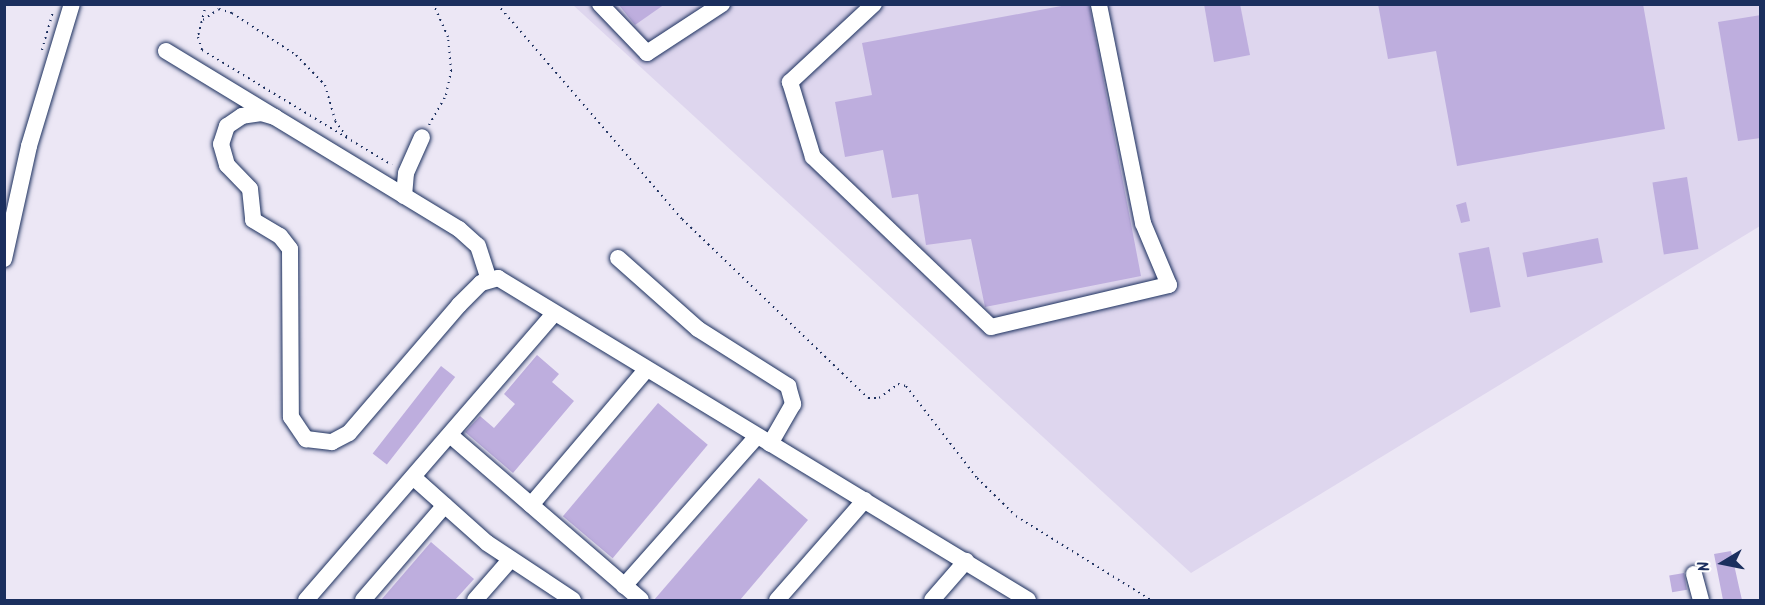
<!DOCTYPE html>
<style>
body{margin:0}
#map{position:relative;width:1765px;height:605px;overflow:hidden;background:#ece7f5;font-family:Kalam,sans-serif}
div>[style]{position:absolute}
.built>*{inset:0;background:#ded6ee}
.building>*{inset:0;background:#beaede;transform-origin:0 0}
.path>*{height:2px;margin-top:-1px;transform-origin:0;background:repeating-linear-gradient(90deg,#1b2f5e 0 1.5px,transparent 0 6px)}
.roads{filter:drop-shadow(0 0 2px #1b2f5e) drop-shadow(0 0 2px #1b2f5e)}
.minor>*{height:16px;margin:-8px;padding:0 8px;transform-origin:8px;border-radius:8px;background:#fff}
span{translate:-50% -50%;white-space:nowrap;text-align:center;line-height:1.15;-webkit-text-stroke:4.5px #fff;paint-order:stroke}
.frame{position:absolute;inset:0;border:6px solid #1b2f5e;pointer-events:none}
.north{position:absolute;left:1693px;top:533px;width:60px;height:60px;-webkit-text-stroke:4px #fff;paint-order:stroke;rotate:260deg;font-size:16px;font-weight:700;line-height:24px;text-align:center;color:#1b2f5e}
.north::after{content:'';display:block;margin:auto;width:21px;height:27px;background:#1b2f5e;clip-path:polygon(50% 0,100% 100%,50% 72%,0 100%)}
</style>
<div id="map">
<div class="built">
<div style="clip-path:polygon(573px 5px,1760px 5px,1760px 226px,1191px 573px)"></div>
</div>
<div class="building">
<div style="clip-path:polygon(618px 4px,665px 4px,635px 25px)"></div>
<div style="clip-path:polygon(1072px 4px,1089px 4px,1141px 276px,985px 307px,971px 239px,926px 245px,918px 194px,892px 198px,883px 150px,845px 157px,835px 102px,872px 95px,862px 43px)"></div>
<div style="clip-path:polygon(1204px 4px,1240px 4px,1250px 55px,1214px 62px)"></div>
<div style="clip-path:polygon(1378px 4px,1643px 4px,1665px 129px,1457px 166px,1436px 51px,1388px 59px)"></div>
<div style="clip-path:polygon(1761px 15px,1761px 138px,1738px 141px,1718px 22px)"></div>
<div style="left:1687px;top:177px;width:73px;height:35px;rotate:81deg"></div>
<div style="clip-path:polygon(1466px 202px,1470px 221px,1461px 223px,1456px 205px)"></div>
<div style="left:1598px;top:238px;width:25px;height:77px;rotate:79deg"></div>
<div style="left:1489px;top:247px;width:61px;height:31px;rotate:79deg"></div>
<div style="clip-path:polygon(537px 355px,559px 374px,552px 382px,574px 401px,513px 473px,465px 432px,480px 416px,494px 428px,515px 404px,504px 394px)"></div>
<div style="left:441px;top:366px;width:18px;height:111px;rotate:38deg"></div>
<div style="left:658px;top:403px;width:65px;height:148px;rotate:40deg"></div>
<div style="clip-path:polygon(759px 478px,808px 520px,740px 600px,654px 600px)"></div>
<div style="clip-path:polygon(431px 542px,474px 579px,455px 600px,381px 600px)"></div>
<div style="clip-path:polygon(1731px 551px,1739px 587px,1742px 600px,1723px 600px,1714px 554px)"></div>
<div style="left:1684px;top:573px;width:17px;height:15px;rotate:80deg"></div>
</div>
<div class="path">
<div style="left:206px;top:4px;width:34px;rotate:104deg"></div>
<div style="left:198px;top:37px;width:14px;rotate:73deg"></div>
<div style="left:202px;top:50px;width:222px;rotate:31.2deg"></div>
<div style="left:497px;top:4px;width:284px;rotate:49.3deg"></div>
<div style="left:682px;top:219px;width:258px;rotate:43.9deg"></div>
<div style="left:868px;top:398px;width:11px"></div>
<div style="left:879px;top:398px;width:24px;rotate:-36deg"></div>
<div style="left:898px;top:384px;width:8px;rotate:14deg"></div>
<div style="left:906px;top:386px;width:116px;rotate:52.3deg"></div>
<div style="left:977px;top:478px;width:54px;rotate:44.3deg"></div>
<div style="left:1016px;top:516px;width:159px;rotate:31.9deg"></div>
<div style="left:203px;top:20px;width:19px;rotate:-35deg"></div>
<div style="left:219px;top:9px;width:14px;rotate:17deg"></div>
<div style="left:232px;top:13px;width:77px;rotate:33.3deg"></div>
<div style="left:296px;top:55px;width:42px;rotate:46deg"></div>
<div style="left:325px;top:85px;width:37px;rotate:74deg"></div>
<div style="left:335px;top:121px;width:20px;rotate:53deg"></div>
<div style="left:42px;top:50px;width:40px;rotate:-74deg"></div>
<div style="left:429px;top:125px;width:34px;rotate:-60deg"></div>
<div style="left:446px;top:95px;width:25px;rotate:-78deg"></div>
<div style="left:451px;top:71px;width:34px;rotate:-95deg"></div>
<div style="left:448px;top:37px;width:36px;rotate:-114deg"></div>
</div>
<div class="roads">
<div class="minor">
<div style="left:600px;top:4px;width:68px;rotate:46.2deg"></div>
<div style="left:647px;top:53px;width:90px;rotate:-33.2deg"></div>
<div style="left:874px;top:4px;width:115px;rotate:137.1deg"></div>
<div style="left:790px;top:82px;width:78px;rotate:73deg"></div>
<div style="left:813px;top:157px;width:246px;rotate:43.7deg"></div>
<div style="left:991px;top:327px;width:183px;rotate:-13.3deg"></div>
<div style="left:1169px;top:285px;width:67px;rotate:-112.8deg"></div>
<div style="left:1143px;top:223px;width:223px;rotate:-101.4deg"></div>
<div style="left:166px;top:51px;width:343px;rotate:31.3deg"></div>
<div style="left:459px;top:229px;width:25px;rotate:42deg"></div>
<div style="left:478px;top:246px;width:35px;rotate:72deg"></div>
<div style="left:275px;top:117px;width:15px;rotate:-164deg"></div>
<div style="left:261px;top:113px;width:19px;rotate:171deg"></div>
<div style="left:242px;top:116px;width:18px;rotate:146deg"></div>
<div style="left:227px;top:126px;width:19px;rotate:108deg"></div>
<div style="left:221px;top:144px;width:22px;rotate:74deg"></div>
<div style="left:227px;top:165px;width:33px;rotate:46deg"></div>
<div style="left:250px;top:189px;width:31px;rotate:84deg"></div>
<div style="left:253px;top:220px;width:31px;rotate:31deg"></div>
<div style="left:280px;top:236px;width:16px;rotate:52deg"></div>
<div style="left:290px;top:249px;width:168px;rotate:89.7deg"></div>
<div style="left:291px;top:417px;width:27px;rotate:56deg"></div>
<div style="left:306px;top:439px;width:26px;rotate:7deg"></div>
<div style="left:332px;top:442px;width:19px;rotate:-28deg"></div>
<div style="left:349px;top:433px;width:169px;rotate:-49.3deg"></div>
<div style="left:459px;top:305px;width:31px;rotate:-45deg"></div>
<div style="left:481px;top:283px;width:18px;rotate:-16deg"></div>
<div style="left:498px;top:278px;width:620px;rotate:31.28deg"></div>
<div style="left:404px;top:196px;width:23px;rotate:-85deg"></div>
<div style="left:406px;top:173px;width:39px;rotate:-66deg"></div>
<div style="left:618px;top:258px;width:107px;rotate:41.6deg"></div>
<div style="left:698px;top:329px;width:107px;rotate:32.3deg"></div>
<div style="left:788px;top:386px;width:19px;rotate:74deg"></div>
<div style="left:793px;top:404px;width:46px;rotate:119.9deg"></div>
<div style="left:4px;top:259px;width:116px;rotate:-77.5deg"></div>
<div style="left:29px;top:146px;width:148px;rotate:-73.2deg"></div>
<div style="left:450px;top:435px;width:252px;rotate:40.8deg"></div>
<div style="left:413px;top:477px;width:99px;rotate:41.7deg"></div>
<div style="left:487px;top:543px;width:103px;rotate:33.5deg"></div>
<div style="left:531px;top:505px;width:177px;rotate:-49.6deg"></div>
<div style="left:1694px;top:574px;width:27px;rotate:75deg"></div>
<div style="left:624px;top:586px;width:200px;rotate:-48.4deg"></div>
<div style="left:306px;top:600px;width:377px;rotate:-49.1deg"></div>
<div style="left:363px;top:600px;width:125px;rotate:-49.2deg"></div>
<div style="left:475px;top:600px;width:53px;rotate:-48.8deg"></div>
<div style="left:777px;top:600px;width:133px;rotate:-48.7deg"></div>
<div style="left:932px;top:600px;width:52px;rotate:-48.9deg"></div>
</div>
</div>
<div class="frame"></div>
<div class="north">N</div>
</div>
